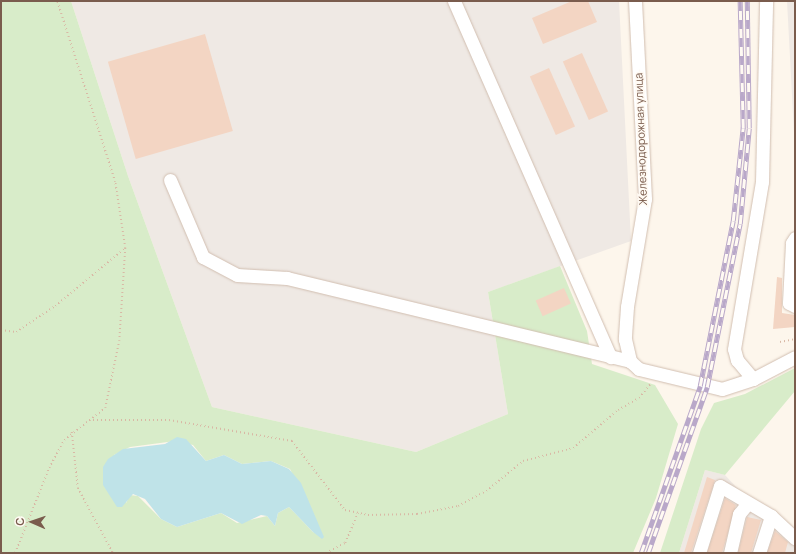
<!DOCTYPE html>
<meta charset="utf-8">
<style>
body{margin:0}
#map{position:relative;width:796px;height:554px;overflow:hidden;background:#fdf6ec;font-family:Manrope,sans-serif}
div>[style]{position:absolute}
.industrial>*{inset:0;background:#efe9e4}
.green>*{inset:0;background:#d8ecc9}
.water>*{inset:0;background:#bfe3e8}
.building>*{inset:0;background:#f3d5c3;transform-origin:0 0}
.path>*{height:1.5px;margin-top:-0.75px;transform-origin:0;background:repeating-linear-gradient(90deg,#d9b8a5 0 1px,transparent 0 4px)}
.roads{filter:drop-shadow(0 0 1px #d1beb0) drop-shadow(0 0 1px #d1beb0)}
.minor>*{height:13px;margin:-6.5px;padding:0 6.5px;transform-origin:6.5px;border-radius:6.5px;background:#fff}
.rail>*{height:4.5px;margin-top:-2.25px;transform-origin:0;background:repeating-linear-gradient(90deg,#fffaf3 0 9px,#b9a8c9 0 18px);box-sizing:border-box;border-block:1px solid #b9a8c9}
span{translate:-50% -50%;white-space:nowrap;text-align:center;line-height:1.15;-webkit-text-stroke:3px #fffaf3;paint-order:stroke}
.street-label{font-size:11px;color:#7a5c4d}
.frame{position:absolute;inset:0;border:2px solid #7a5c4d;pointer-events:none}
.north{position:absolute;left:12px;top:502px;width:40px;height:40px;-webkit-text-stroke:3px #fffaf3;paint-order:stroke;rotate:272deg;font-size:11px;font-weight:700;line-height:16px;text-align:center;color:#7a5c4d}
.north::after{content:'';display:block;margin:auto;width:14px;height:18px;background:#7a5c4d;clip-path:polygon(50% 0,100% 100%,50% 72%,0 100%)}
</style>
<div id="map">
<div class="industrial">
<div style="clip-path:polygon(71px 1px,619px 1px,631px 241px,488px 292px,508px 414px,416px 452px,212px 407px,128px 176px)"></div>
<div style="clip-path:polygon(787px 1px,795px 1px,795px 158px,795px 152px)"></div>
<div style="clip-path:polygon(705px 470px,725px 475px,738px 489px,795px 531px,795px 553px,679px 553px)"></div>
</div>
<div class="green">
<div style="clip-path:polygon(evenodd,1px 1px,71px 1px,128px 176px,212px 407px,416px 452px,508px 414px,488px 292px,560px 266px,587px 331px,592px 364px,655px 385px,678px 424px,656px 498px,633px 553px,1px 553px,1px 1px,175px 441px,193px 445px,206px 461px,224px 455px,242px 464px,271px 461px,290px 469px,323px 537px,313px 532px,289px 507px,278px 513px,275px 526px,267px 516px,237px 523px,221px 513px,177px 527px,161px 519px,138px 496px,130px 495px,126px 503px,114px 455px,130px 447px,175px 441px)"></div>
<div style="clip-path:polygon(795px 368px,795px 391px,725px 475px,705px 470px,679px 553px,660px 553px,701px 429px,714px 403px,745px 394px)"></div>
</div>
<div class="water">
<div style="clip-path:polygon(177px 437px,186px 439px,206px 461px,224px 455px,242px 464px,271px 461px,289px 469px,301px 483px,324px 537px,322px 539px,313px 532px,289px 507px,278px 513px,275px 526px,267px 516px,261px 515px,242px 524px,221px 513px,177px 527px,161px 519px,145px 499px,133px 494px,122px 507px,117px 507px,103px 485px,103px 467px,108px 459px,123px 449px,165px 444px)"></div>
</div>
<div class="building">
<div style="clip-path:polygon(572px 1px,588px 1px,597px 22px,543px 44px,532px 18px)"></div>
<div style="left:205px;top:34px;width:101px;height:101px;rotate:74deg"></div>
<div style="left:582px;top:53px;width:64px;height:21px;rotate:66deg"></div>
<div style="left:549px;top:68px;width:64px;height:21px;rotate:66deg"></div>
<div style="clip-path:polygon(777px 277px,782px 278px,782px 313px,795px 315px,795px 327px,773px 329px)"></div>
<div style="left:564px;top:288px;width:17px;height:31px;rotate:66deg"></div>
<div style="clip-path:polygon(707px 477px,715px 480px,691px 553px,684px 553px)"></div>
<div style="clip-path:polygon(725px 498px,736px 505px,722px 553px,707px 553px)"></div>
<div style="clip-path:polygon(747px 517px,761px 520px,751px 553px,738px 553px)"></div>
<div style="clip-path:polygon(775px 531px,788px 542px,785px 553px,767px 553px)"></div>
</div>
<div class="path">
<div style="left:1px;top:330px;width:15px;rotate:8deg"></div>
<div style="left:16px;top:332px;width:47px;rotate:-33.7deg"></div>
<div style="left:55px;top:306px;width:91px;rotate:-39.6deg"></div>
<div style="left:780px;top:342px;width:15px;rotate:-11deg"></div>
<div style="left:89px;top:420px;width:80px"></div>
<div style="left:169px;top:420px;width:125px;rotate:9.7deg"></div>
<div style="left:292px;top:441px;width:87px;rotate:52.5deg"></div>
<div style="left:345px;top:510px;width:24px;rotate:12deg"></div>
<div style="left:368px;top:515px;width:49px;rotate:-1.2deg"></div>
<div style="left:417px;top:514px;width:42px;rotate:-11deg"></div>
<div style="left:458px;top:506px;width:32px;rotate:-28deg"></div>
<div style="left:486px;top:491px;width:48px;rotate:-39deg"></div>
<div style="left:523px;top:461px;width:52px;rotate:-14.6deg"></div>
<div style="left:573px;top:448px;width:59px;rotate:-40.2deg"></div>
<div style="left:618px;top:410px;width:24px;rotate:-30deg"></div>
<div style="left:639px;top:398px;width:19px;rotate:-51deg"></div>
<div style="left:72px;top:432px;width:56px;rotate:83.9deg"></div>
<div style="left:78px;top:488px;width:74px;rotate:61.7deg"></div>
<div style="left:15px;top:553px;width:92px;rotate:-68.2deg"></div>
<div style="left:49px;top:468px;width:32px;rotate:-62deg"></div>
<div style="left:64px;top:440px;width:52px;rotate:-38deg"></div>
<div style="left:105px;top:408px;width:68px;rotate:-78.2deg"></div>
<div style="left:119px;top:341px;width:93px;rotate:-86.3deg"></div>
<div style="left:125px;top:248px;width:67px;rotate:-98.6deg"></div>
<div style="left:115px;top:182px;width:190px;rotate:-107.8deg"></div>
<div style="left:326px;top:553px;width:21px;rotate:-28deg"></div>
<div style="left:345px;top:543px;width:33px;rotate:-67deg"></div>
</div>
<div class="roads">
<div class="minor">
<div style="left:454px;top:1px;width:389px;rotate:66.3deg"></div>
<div style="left:635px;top:1px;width:198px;rotate:87.1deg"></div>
<div style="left:645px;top:199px;width:109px;rotate:99.5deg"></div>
<div style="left:627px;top:307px;width:32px;rotate:94deg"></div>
<div style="left:625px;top:339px;width:23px;rotate:77deg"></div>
<div style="left:630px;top:361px;width:12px;rotate:42deg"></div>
<div style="left:639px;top:369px;width:85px;rotate:13.5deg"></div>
<div style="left:722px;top:389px;width:33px;rotate:-18deg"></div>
<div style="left:753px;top:379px;width:47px;rotate:-27.6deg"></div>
<div style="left:170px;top:180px;width:84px;rotate:66.8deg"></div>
<div style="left:203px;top:257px;width:38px;rotate:28deg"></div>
<div style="left:237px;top:275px;width:50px;rotate:3.4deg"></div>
<div style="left:287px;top:278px;width:353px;rotate:13.6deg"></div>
<div style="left:795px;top:238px;width:6px;rotate:121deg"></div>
<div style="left:792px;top:243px;width:60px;rotate:92.9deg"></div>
<div style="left:789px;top:303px;width:7px;rotate:27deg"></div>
<div style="left:753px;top:379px;width:25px;rotate:-130deg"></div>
<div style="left:737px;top:360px;width:11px;rotate:-105deg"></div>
<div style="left:734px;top:349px;width:169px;rotate:-80.5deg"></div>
<div style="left:762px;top:182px;width:181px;rotate:-88.7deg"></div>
<div style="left:699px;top:553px;width:70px;rotate:-72.6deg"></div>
<div style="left:720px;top:486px;width:59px;rotate:30.5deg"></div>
<div style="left:771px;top:516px;width:33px;rotate:43deg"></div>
<div style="left:730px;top:553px;width:40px;rotate:-77deg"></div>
<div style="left:739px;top:514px;width:13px;rotate:-51deg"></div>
<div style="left:759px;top:553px;width:39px;rotate:-72deg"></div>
</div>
</div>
<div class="rail">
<div style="left:641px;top:553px;width:177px;rotate:-70.5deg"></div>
<div style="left:700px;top:386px;width:168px;rotate:-78.7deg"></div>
<div style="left:733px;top:221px;width:94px;rotate:-83.9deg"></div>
<div style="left:743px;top:128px;width:127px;rotate:-91.4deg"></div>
<div style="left:648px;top:553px;width:176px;rotate:-70.4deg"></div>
<div style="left:707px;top:387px;width:166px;rotate:-78.6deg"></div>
<div style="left:740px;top:224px;width:96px;rotate:-84.6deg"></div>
<div style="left:749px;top:128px;width:127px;rotate:-90.9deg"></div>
</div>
<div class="street-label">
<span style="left:641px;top:139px;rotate:-92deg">Железнодорожная улица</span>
</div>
<div class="frame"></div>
<div class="north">С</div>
</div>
